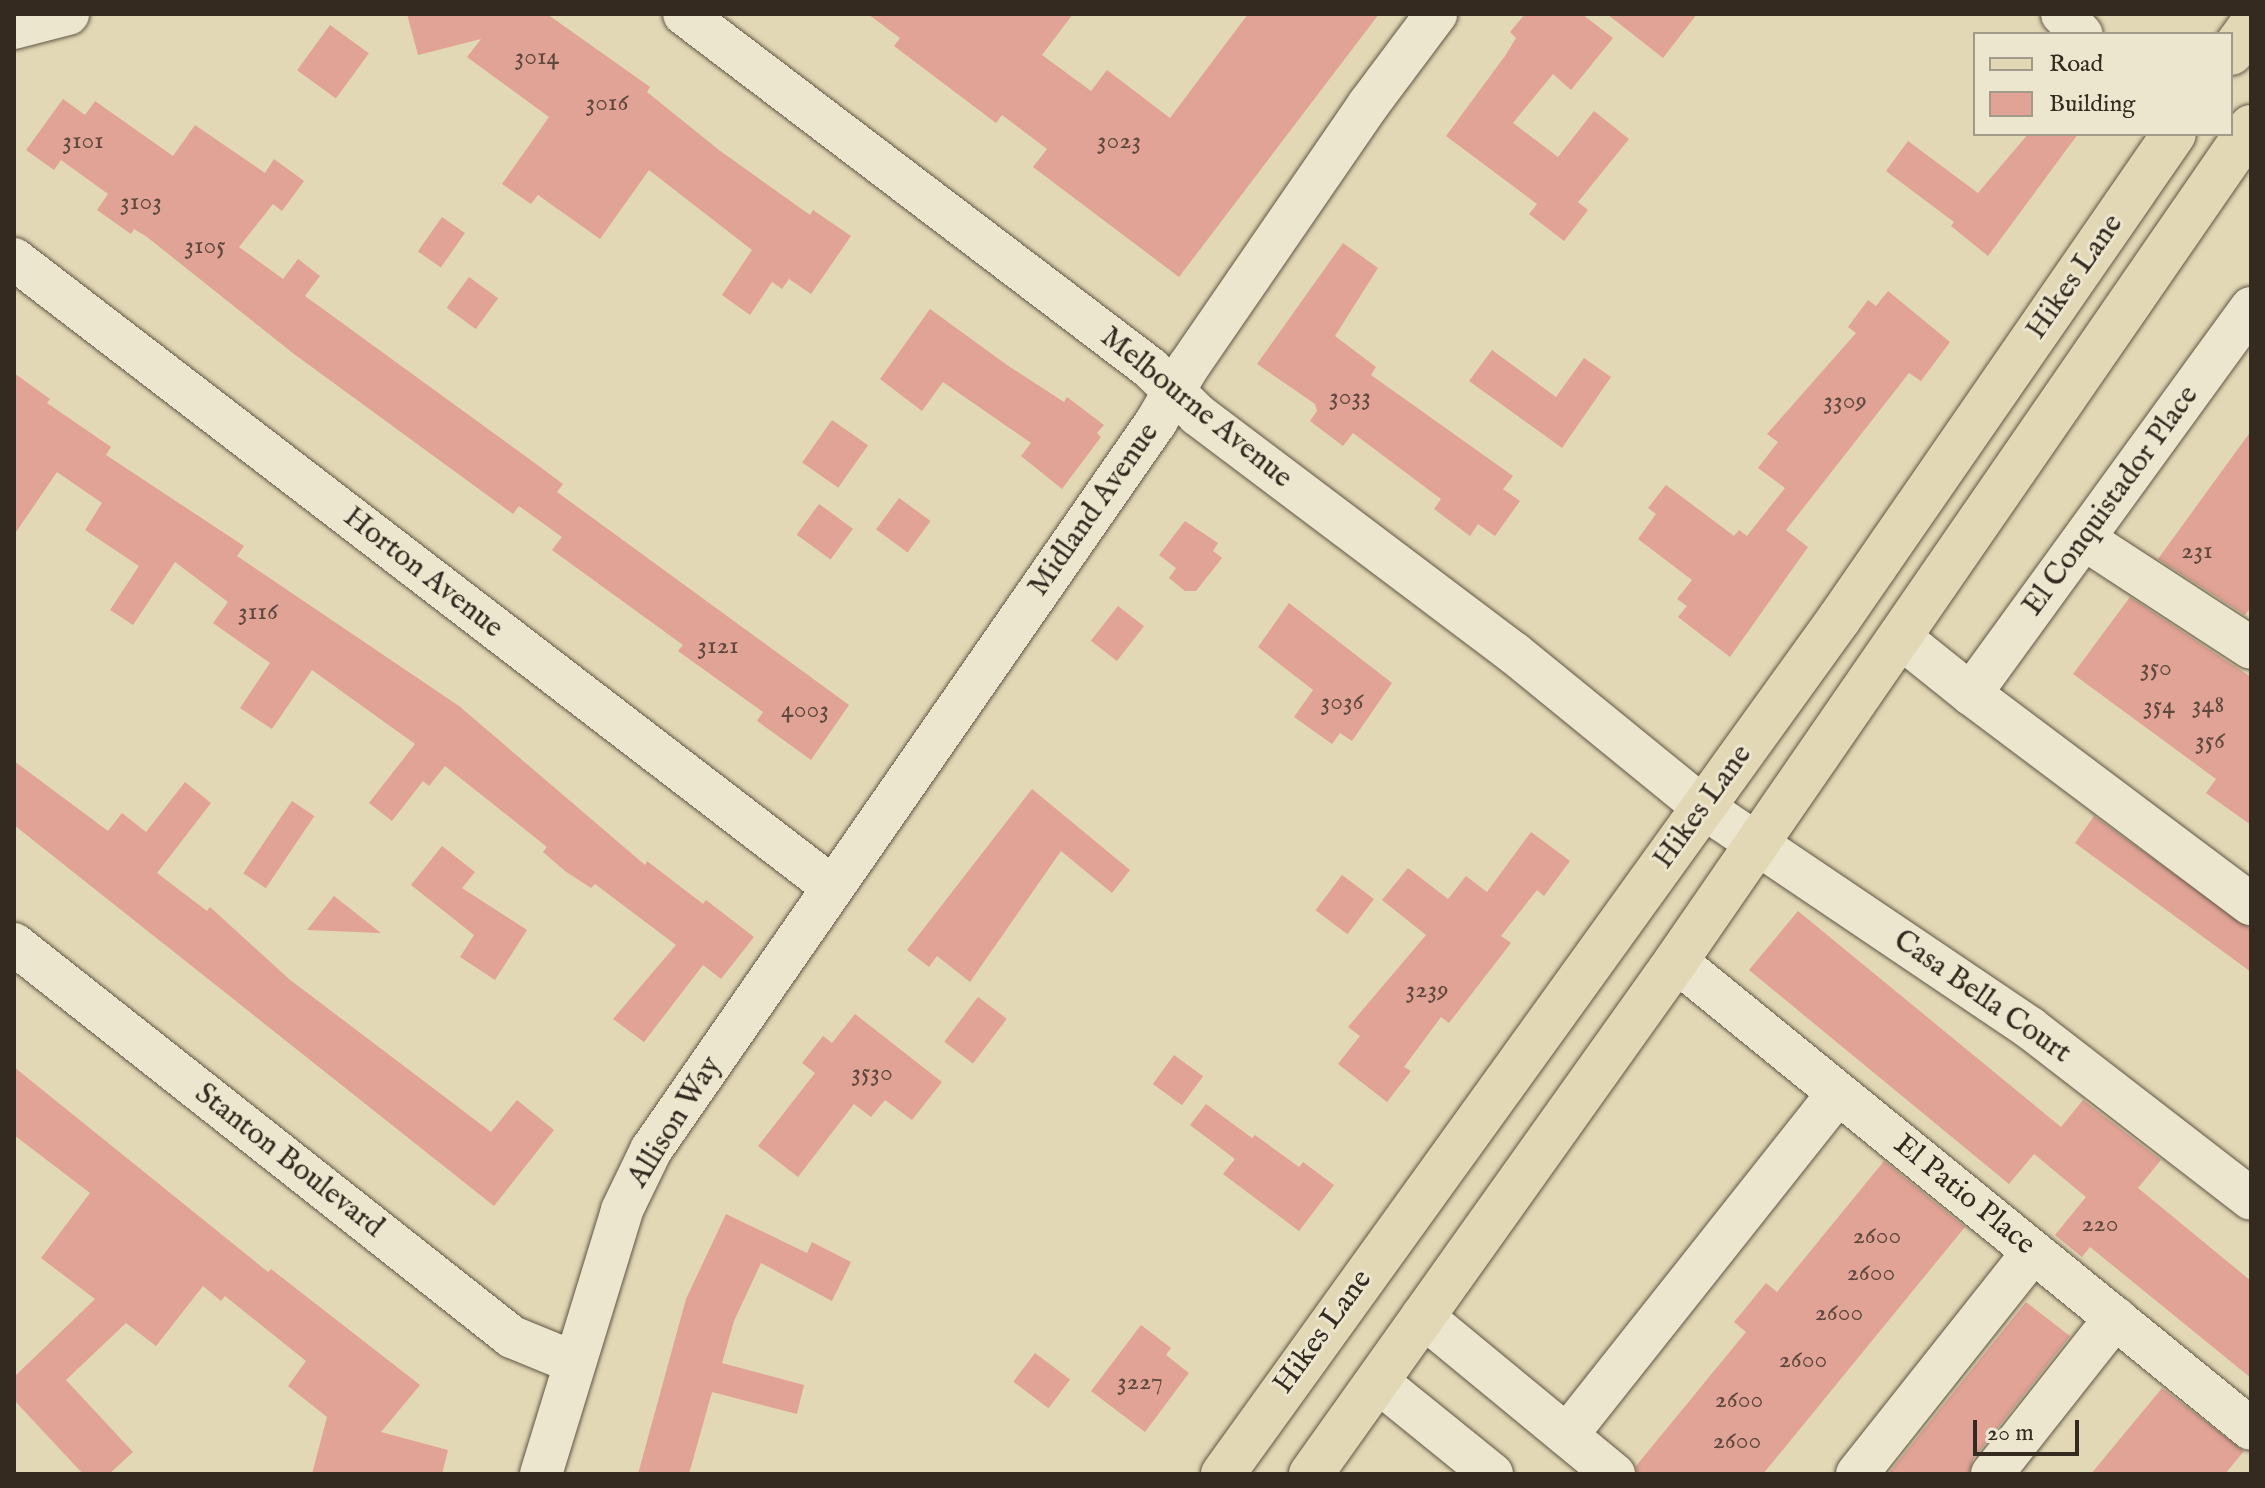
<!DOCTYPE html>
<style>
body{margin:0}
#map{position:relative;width:2265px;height:1488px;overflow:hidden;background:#e3d8b5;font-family:"IM FELL English",serif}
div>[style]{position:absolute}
.building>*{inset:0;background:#e0a395;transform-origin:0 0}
.roads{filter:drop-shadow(0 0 2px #605645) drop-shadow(0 0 2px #605645)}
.minor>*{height:42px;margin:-21px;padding:0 21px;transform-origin:21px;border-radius:21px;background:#ede6cf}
.major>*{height:44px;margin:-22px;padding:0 22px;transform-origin:22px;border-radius:22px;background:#e3d8b5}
span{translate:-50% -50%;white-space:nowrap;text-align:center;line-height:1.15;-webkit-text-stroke:6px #ede6cf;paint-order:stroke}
.number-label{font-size:26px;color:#5f483d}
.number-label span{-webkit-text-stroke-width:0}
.street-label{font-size:30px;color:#342a20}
.frame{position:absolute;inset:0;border:16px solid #342a20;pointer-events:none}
.legend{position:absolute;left:1973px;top:32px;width:260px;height:104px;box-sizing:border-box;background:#ede6cf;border:2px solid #a39b89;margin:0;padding:10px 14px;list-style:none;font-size:24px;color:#342a20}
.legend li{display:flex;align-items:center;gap:16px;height:40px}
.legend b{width:40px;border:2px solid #a39b89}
.scale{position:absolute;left:1973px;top:1420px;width:106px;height:36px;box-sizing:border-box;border:4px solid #342a20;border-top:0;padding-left:10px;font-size:24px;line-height:28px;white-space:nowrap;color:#342a20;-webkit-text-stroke:6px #ede6cf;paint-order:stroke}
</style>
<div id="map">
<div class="building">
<div style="clip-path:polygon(407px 14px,547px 14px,650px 87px,647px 92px,719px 150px,810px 215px,813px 210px,851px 236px,811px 294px,789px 279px,782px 289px,772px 282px,750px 315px,722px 295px,752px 250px,649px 170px,600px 239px,538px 195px,531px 204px,502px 184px,549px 117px,467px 57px,481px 39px,418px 55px)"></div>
<div style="clip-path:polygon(868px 14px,1073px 14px,1042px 55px,1091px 91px,1107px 70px,1170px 118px,1248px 14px,1379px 14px,1179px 277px,1033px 167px,1047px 149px,1002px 115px,996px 123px,894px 46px,900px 38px)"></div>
<div style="clip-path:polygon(1525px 14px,1582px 14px,1613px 38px,1571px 90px,1553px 74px,1513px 123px,1558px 157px,1594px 111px,1629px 139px,1578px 202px,1588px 210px,1564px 241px,1529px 214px,1537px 204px,1446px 136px,1505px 56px,1516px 38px,1510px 32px)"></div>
<div style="clip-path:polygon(1607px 14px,1697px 14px,1663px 58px)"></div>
<div style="left:330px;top:25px;width:48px;height:56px;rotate:36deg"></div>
<div style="clip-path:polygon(63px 99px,85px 115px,95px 101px,173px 156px,195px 125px,265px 173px,274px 159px,304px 181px,282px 211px,273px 204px,239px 247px,283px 279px,298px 259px,320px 276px,305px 296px,532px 461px,563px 484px,557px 492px,849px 705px,811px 760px,757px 721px,763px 712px,678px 651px,683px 645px,552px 550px,562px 537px,519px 506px,513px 514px,294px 354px,147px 237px,134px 229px,131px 234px,97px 210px,108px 194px,61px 160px,54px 170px,26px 150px)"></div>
<div style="clip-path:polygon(2028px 134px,2078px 134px,1988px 256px,1951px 226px,1954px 222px,1886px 171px,1908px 141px,1978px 193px)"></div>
<div style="left:442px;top:217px;width:28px;height:42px;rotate:35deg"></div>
<div style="clip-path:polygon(1343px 243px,1378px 268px,1335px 336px,1376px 367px,1371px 375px,1513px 476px,1503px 489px,1520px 501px,1495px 536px,1478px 524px,1470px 536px,1434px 509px,1441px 499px,1353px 433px,1343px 446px,1310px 421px,1317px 411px,1315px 404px,1257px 364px)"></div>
<div style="left:469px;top:277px;width:36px;height:38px;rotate:36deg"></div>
<div style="clip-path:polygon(1888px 291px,1950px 342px,1921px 381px,1909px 373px,1786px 530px,1808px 547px,1730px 657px,1678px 617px,1687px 606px,1677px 599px,1692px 580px,1638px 539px,1656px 514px,1648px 508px,1666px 485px,1734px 536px,1739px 530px,1747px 536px,1785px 488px,1758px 468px,1778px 442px,1767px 434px,1856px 333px,1848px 327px,1868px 300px,1876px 306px)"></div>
<div style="clip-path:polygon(930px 309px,1007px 365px,1064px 402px,1067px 397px,1104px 425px,1097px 433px,1101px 437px,1062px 489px,1021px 456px,1031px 443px,943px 382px,922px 411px,880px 379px)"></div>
<div style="clip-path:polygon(1492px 350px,1556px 397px,1584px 358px,1611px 377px,1562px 448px,1469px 381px)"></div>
<div style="clip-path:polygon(14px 373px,50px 399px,47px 403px,111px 447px,106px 455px,244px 546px,237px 556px,459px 706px,645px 865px,647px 861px,703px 904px,706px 900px,754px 937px,721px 979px,703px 965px,644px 1042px,613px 1019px,676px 945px,595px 884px,591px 888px,565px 871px,543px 852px,547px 847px,445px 766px,429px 786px,423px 781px,392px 821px,369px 803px,415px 744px,312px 670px,272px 729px,240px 708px,270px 663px,213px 623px,228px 602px,175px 562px,133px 625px,110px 610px,139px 566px,85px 530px,102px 503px,57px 472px,14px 535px)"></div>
<div style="left:832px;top:420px;width:44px;height:52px;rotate:35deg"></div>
<div style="clip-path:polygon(2251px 431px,2251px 607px,2245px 615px,2158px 559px)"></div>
<div style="left:899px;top:498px;width:39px;height:39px;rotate:36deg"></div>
<div style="left:819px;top:504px;width:42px;height:38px;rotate:36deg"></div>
<div style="clip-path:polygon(1185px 521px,1218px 543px,1213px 551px,1222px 558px,1196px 591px,1185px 591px,1169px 578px,1176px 568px,1159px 555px)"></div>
<div style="clip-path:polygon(2130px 597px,2251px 677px,2251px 825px,2206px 793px,2216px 779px,2073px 674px)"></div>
<div style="clip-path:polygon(1289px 603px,1392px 683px,1352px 741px,1340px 733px,1332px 744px,1294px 717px,1313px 690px,1258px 647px)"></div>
<div style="left:1118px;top:606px;width:33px;height:44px;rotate:38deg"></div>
<div style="clip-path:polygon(14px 761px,108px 831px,122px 813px,146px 832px,185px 782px,211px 803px,157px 873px,207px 911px,210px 907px,289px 979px,491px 1132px,517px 1100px,554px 1130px,494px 1206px,14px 825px)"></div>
<div style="clip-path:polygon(1032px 789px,1130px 870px,1112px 893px,1061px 851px,970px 982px,937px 956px,929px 967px,907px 950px)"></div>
<div style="left:292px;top:801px;width:27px;height:87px;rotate:34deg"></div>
<div style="clip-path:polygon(2094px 816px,2251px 929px,2251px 972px,2075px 843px)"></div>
<div style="clip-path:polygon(1531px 832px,1570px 861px,1544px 896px,1537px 890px,1501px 936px,1511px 943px,1449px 1023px,1441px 1017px,1404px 1067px,1411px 1071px,1387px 1102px,1338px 1064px,1360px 1036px,1348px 1027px,1426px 935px,1382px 900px,1408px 868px,1448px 899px,1466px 876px,1487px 892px)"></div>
<div style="clip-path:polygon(442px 846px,475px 872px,462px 888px,527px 930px,495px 980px,460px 957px,474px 935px,411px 885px)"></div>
<div style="left:1342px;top:875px;width:40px;height:44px;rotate:37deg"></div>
<div style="clip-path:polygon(334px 896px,381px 933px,307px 930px)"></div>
<div style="clip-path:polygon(1798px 911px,2061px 1127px,2083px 1100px,2161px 1160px,2138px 1188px,2251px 1281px,2251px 1378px,2090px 1247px,2082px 1257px,2055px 1235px,2086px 1197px,2034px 1154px,2009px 1184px,1749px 970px)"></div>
<div style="left:978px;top:997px;width:36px;height:56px;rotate:37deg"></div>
<div style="clip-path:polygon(855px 1014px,942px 1082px,912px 1120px,885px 1100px,871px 1117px,854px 1104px,798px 1177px,758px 1146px,815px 1073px,802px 1063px,823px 1036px,832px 1043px)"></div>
<div style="left:1174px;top:1055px;width:36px;height:36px;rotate:36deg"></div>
<div style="clip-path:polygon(14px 1067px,268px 1272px,271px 1269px,420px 1385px,381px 1432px,448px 1450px,442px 1474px,312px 1474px,327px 1417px,288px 1386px,306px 1361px,225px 1296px,221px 1301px,203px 1286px,156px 1346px,126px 1323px,66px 1380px,133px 1452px,109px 1474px,83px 1474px,14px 1400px,14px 1377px,95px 1299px,41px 1258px,90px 1193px,14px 1135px)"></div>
<div style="clip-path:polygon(1206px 1104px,1252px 1138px,1255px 1135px,1299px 1167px,1303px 1162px,1334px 1185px,1299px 1231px,1223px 1174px,1235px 1159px,1190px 1125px)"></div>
<div style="clip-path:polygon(1884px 1161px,1965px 1227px,1763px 1474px,1637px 1474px,1636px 1466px,1746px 1332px,1734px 1322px,1766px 1283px,1777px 1292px)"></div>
<div style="clip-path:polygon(726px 1214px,807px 1253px,812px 1242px,851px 1262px,832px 1301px,761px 1263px,734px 1321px,722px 1363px,804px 1385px,797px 1414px,712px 1392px,689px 1474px,638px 1474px,686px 1299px)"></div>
<div style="clip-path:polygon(2026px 1302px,2070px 1336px,1973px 1459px,1969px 1474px,1888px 1474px)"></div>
<div style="clip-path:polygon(1141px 1325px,1171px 1348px,1166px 1355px,1189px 1373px,1145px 1432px,1091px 1391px)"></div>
<div style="left:1035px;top:1353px;width:44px;height:36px;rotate:37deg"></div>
<div style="clip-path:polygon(2162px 1388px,2244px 1451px,2225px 1474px,2091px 1474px)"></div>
</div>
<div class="roads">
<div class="minor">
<div style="left:684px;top:14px;width:585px;rotate:37.22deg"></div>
<div style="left:1150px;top:368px;width:67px;rotate:44.4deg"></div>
<div style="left:1198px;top:415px;width:396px;rotate:37deg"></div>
<div style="left:1514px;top:653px;width:245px;rotate:39.2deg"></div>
<div style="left:1704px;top:808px;width:393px;rotate:34deg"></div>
<div style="left:2030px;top:1028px;width:279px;rotate:37.7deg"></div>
<div style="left:2062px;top:14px;width:28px;rotate:46deg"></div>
<div style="left:14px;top:28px;width:56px;rotate:-14.5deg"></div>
<div style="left:14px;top:259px;width:1030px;rotate:37.5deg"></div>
<div style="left:2251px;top:308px;width:477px;rotate:126deg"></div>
<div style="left:1971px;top:694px;width:350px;rotate:36.9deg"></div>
<div style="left:2084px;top:539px;width:199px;rotate:33.1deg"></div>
<div style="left:1901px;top:638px;width:90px;rotate:38.7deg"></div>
<div style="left:14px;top:944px;width:634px;rotate:38.28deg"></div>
<div style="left:512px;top:1337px;width:66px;rotate:22.3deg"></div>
<div style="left:1676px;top:961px;width:741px;rotate:39.14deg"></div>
<div style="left:1422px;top:1316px;width:249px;rotate:39.5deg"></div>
<div style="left:1377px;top:1381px;width:148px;rotate:39deg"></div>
<div style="left:1567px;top:1435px;width:436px;rotate:-51.6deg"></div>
<div style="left:541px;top:1474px;width:276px;rotate:-72.9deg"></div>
<div style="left:622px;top:1210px;width:67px;rotate:-64.2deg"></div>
<div style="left:651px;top:1150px;width:886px;rotate:-55.25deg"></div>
<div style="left:1156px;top:422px;width:64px;rotate:-59.8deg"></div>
<div style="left:1188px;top:367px;width:318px;rotate:-55.5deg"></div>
<div style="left:1368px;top:105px;width:114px;rotate:-53.2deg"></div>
<div style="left:1857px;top:1474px;width:283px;rotate:-51.6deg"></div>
<div style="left:1992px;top:1474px;width:199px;rotate:-51.7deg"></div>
</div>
<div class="major">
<div style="left:2231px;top:53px;width:34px;rotate:-54deg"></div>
<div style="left:1223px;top:1474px;width:1054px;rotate:-54.23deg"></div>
<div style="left:1839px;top:619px;width:589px;rotate:-55.37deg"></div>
<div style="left:1311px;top:1474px;width:630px;rotate:-54.57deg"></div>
<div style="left:1676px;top:961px;width:1013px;rotate:-55.42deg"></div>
</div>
</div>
<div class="number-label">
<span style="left:537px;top:57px">3014</span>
<span style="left:607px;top:103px">3016</span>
<span style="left:83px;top:141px">3101</span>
<span style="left:1119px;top:141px">3023</span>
<span style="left:141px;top:202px">3103</span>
<span style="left:205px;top:246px">3105</span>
<span style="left:1350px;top:397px">3033</span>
<span style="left:1845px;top:401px">3309</span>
<span style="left:2197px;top:551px">231</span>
<span style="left:258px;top:612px">3116</span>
<span style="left:718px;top:646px">3121</span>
<span style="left:2156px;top:668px">350</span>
<span style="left:1342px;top:702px">3036</span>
<span style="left:2208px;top:705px">348</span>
<span style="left:2159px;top:706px">354</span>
<span style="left:805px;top:710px">4003</span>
<span style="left:2210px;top:741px">356</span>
<span style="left:1427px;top:990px">3239</span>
<span style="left:872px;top:1073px">3530</span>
<span style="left:2100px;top:1224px">220</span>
<span style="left:1877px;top:1236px">2600</span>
<span style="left:1871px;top:1273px">2600</span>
<span style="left:1839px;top:1313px">2600</span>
<span style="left:1803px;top:1360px">2600</span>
<span style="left:1140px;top:1382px">3227</span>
<span style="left:1739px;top:1400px">2600</span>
<span style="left:1737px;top:1441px">2600</span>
</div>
<div class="street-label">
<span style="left:2075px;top:277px;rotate:-55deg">Hikes Lane</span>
<span style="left:1196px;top:408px;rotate:39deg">Melbourne Avenue</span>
<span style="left:2111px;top:501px;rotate:-54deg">El Conquistador Place</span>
<span style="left:1094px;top:510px;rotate:-55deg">Midland Avenue</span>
<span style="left:423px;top:573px;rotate:38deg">Horton Avenue</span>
<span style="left:1703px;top:807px;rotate:-54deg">Hikes Lane</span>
<span style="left:1982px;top:997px;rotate:35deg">Casa Bella Court</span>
<span style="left:675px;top:1122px;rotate:-58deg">Allison Way</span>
<span style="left:289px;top:1161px;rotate:38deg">Stanton Boulevard</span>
<span style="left:1964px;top:1195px;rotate:39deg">El Patio Place</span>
<span style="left:1323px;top:1332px;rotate:-54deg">Hikes Lane</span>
</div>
<div class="frame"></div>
<ul class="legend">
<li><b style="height:10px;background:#e3d8b5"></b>Road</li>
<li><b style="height:22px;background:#e0a395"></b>Building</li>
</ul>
<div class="scale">20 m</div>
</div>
